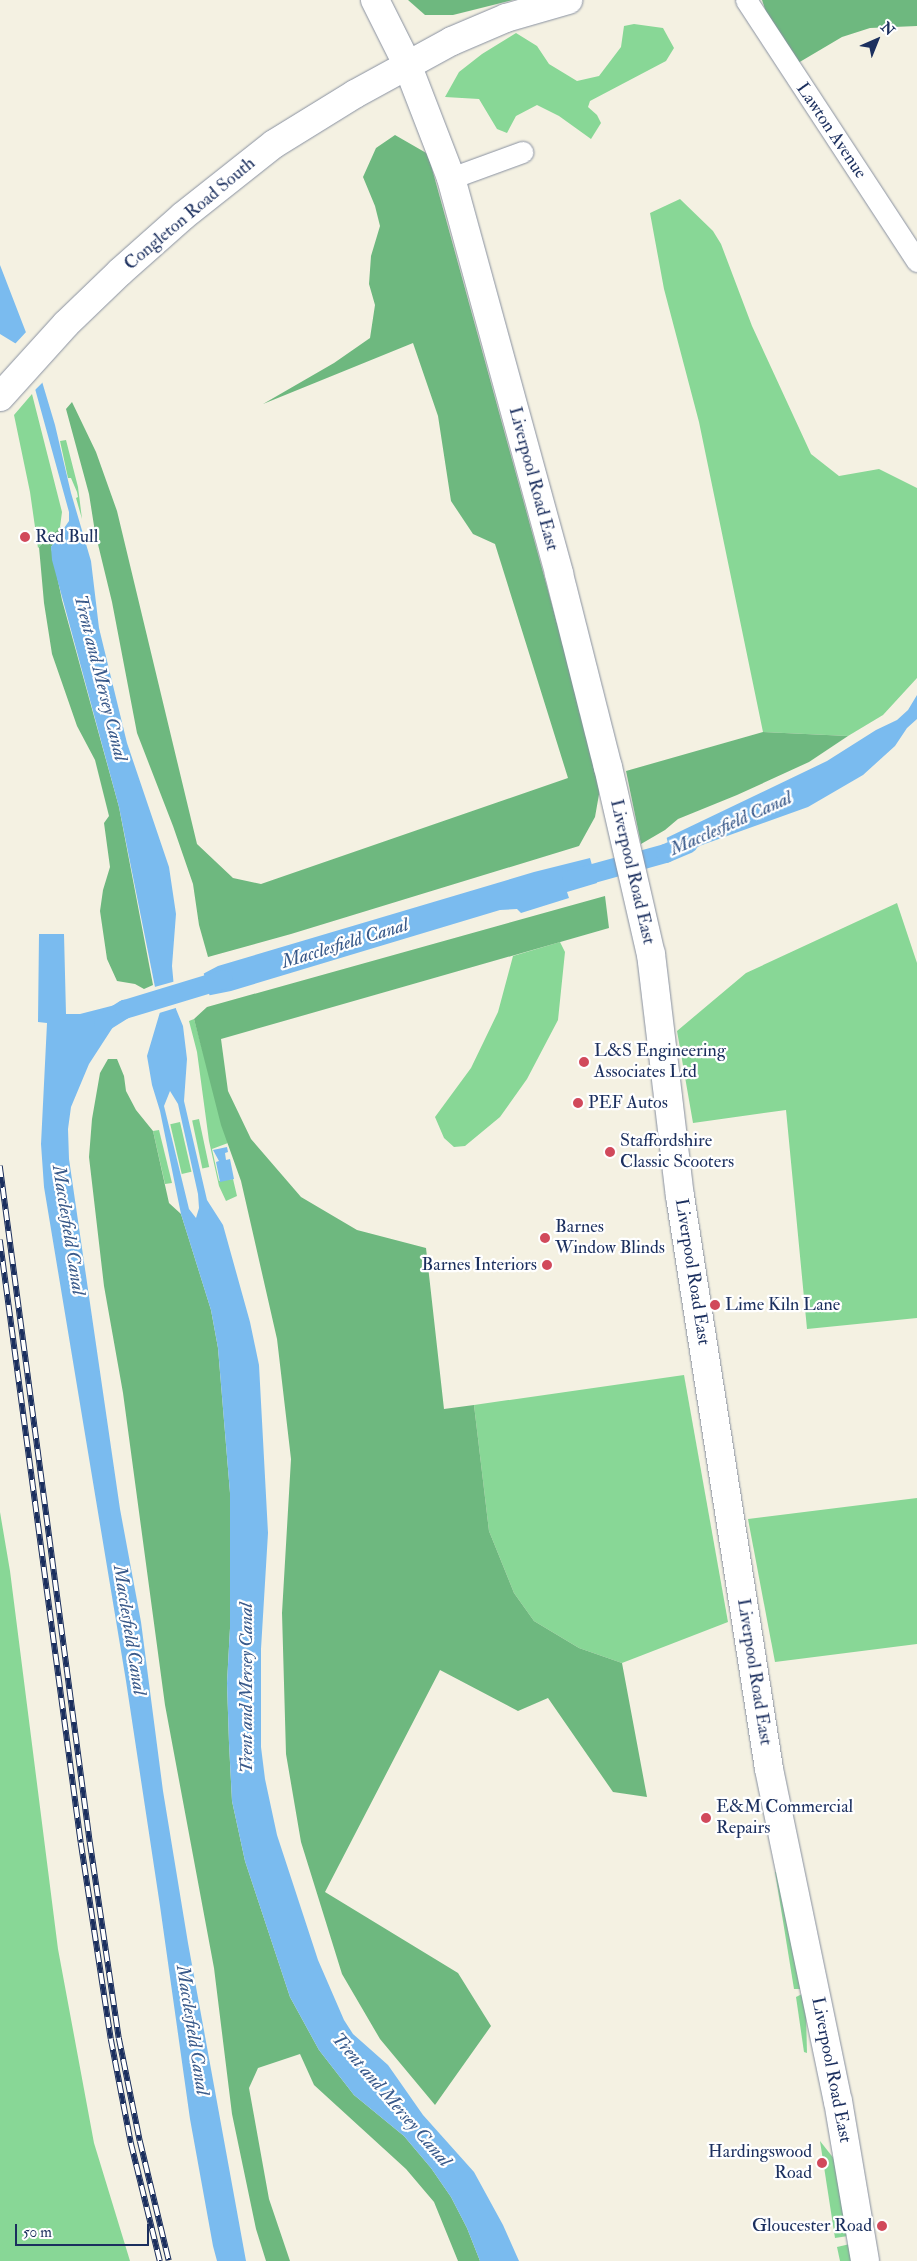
<!DOCTYPE html>
<style>
body{margin:0}
#map{position:relative;width:917px;height:2261px;overflow:hidden;background:#f4f1e2;font-family:"IM FELL Double Pica",serif}
div>[style]{position:absolute}
.green>*{inset:0;background:#88d796;transform-origin:0 0}
.forest>*{inset:0;background:#6eb87f}
.water>*{inset:0;background:#7abbef}
.pier>*{inset:0;background:#f4f1e2}
.canal>*{height:19px;margin:-9.5px;padding:0 9.5px;transform-origin:9.5px;border-radius:9.5px;background:#7abbef}
.roads{filter:drop-shadow(0 0 1px #8890a0) drop-shadow(0 0 1px #8890a0)}
.minor>*{height:21px;margin:-10.5px;padding:0 10.5px;transform-origin:10.5px;border-radius:10.5px;background:#fff}
.primary>*{height:28px;margin:-14px;padding:0 14px;transform-origin:14px;border-radius:14px;background:#fff}
.trunk>*{height:28px;margin:-14px;padding:0 14px;transform-origin:14px;border-radius:14px;background:#fff}
.rail>*{height:5.5px;margin-top:-2.75px;transform-origin:0;background:repeating-linear-gradient(90deg,#fff 0 11px,#1b2f5e 0 22px);box-sizing:border-box;border-block:1px solid #1b2f5e}
.dots>*{width:14px;height:14px;translate:-50% -50%;box-sizing:border-box;border:2px solid #fff;border-radius:50%}
span{translate:-50% -50%;white-space:nowrap;text-align:center;line-height:1.15;-webkit-text-stroke:4.5px #fff;paint-order:stroke}
.street-label{font-size:18px;color:#1b2f5e}
.poi-label{font-size:18px;color:#1b2f5e}
.left{translate:0 -50%;text-align:left}
.right{translate:-100% -50%;text-align:right}
.water-label{font-size:19px;color:#38598a;font-style:italic}
.north{position:absolute;left:852px;top:15px;width:50px;height:50px;-webkit-text-stroke:4px #fff;paint-order:stroke;rotate:44deg;font-size:14px;font-weight:700;line-height:20px;text-align:center;color:#1b2f5e}
.north::after{content:'';display:block;margin:auto;width:18px;height:22px;background:#1b2f5e;clip-path:polygon(50% 0,100% 100%,50% 72%,0 100%)}
.scale{position:absolute;left:15px;top:2224px;width:134px;height:22px;box-sizing:border-box;border:2px solid #1b2f5e;border-top:0;padding-left:6px;font-size:15px;line-height:18px;white-space:nowrap;color:#1b2f5e;-webkit-text-stroke:4px #fff;paint-order:stroke}
</style>
<div id="map">
<div class="green">
<div style="clip-path:polygon(634px 24px,663px 28px,674px 48px,666px 61px,590px 101px,588px 107px,597px 115px,601px 123px,591px 139px,559px 116px,537px 105px,516px 116px,507px 133px,497px 129px,479px 99px,445px 97px,459px 72px,482px 54px,516px 33px,537px 46px,549px 64px,577px 81px,599px 76px,621px 47px,624px 26px)"></div>
<div style="clip-path:polygon(680px 199px,713px 231px,721px 244px,752px 326px,811px 454px,839px 476px,879px 469px,917px 488px,917px 678px,883px 715px,848px 736px,763px 732px,699px 422px,664px 289px,650px 213px)"></div>
<div style="clip-path:polygon(32px 394px,62px 512px,60px 527px,38px 548px,30px 492px,14px 415px)"></div>
<div style="clip-path:polygon(66px 440px,78px 487px,82px 519px,76px 498px,78px 497px,77px 492px,71px 478px,68px 478px,60px 441px)"></div>
<div style="clip-path:polygon(897px 903px,917px 963px,917px 1318px,807px 1329px,786px 1110px,693px 1123px,677px 1031px,746px 973px)"></div>
<div style="clip-path:polygon(560px 942px,565px 952px,558px 1020px,527px 1079px,500px 1117px,465px 1146px,454px 1147px,444px 1138px,435px 1117px,471px 1068px,498px 1012px,513px 956px)"></div>
<div style="clip-path:polygon(194px 1019px,228px 1143px,212px 1149px,219px 1181px,233px 1179px,237px 1196px,226px 1201px,219px 1186px,209px 1141px,197px 1052px,189px 1021px)"></div>
<div style="left:199px;top:1119px;width:49px;height:7px;rotate:78deg"></div>
<div style="left:180px;top:1122px;width:51px;height:10px;rotate:77deg"></div>
<div style="clip-path:polygon(159px 1130px,172px 1183px,165px 1184px,153px 1131px)"></div>
<div style="clip-path:polygon(684px 1375px,728px 1622px,622px 1663px,579px 1648px,534px 1621px,514px 1593px,489px 1531px,474px 1405px)"></div>
<div style="clip-path:polygon(917px 1498px,917px 1644px,775px 1662px,748px 1519px)"></div>
<div style="clip-path:polygon(0 1512px,10px 1571px,58px 1949px,94px 2143px,130px 2261px,0 2261px)"></div>
<div style="clip-path:polygon(779px 1871px,802px 1989px,794px 1989px,775px 1872px)"></div>
<div style="clip-path:polygon(804px 1993px,806px 2013px,807px 2053px,804px 2052px,796px 1997px)"></div>
<div style="clip-path:polygon(820px 2141px,835px 2160px,848px 2236px,835px 2238px)"></div>
<div style="clip-path:polygon(850px 2244px,853px 2261px,840px 2261px,837px 2247px)"></div>
</div>
<div class="forest">
<div style="clip-path:polygon(408px 0,513px 0,453px 15px,425px 15px)"></div>
<div style="clip-path:polygon(762px 0,917px 0,917px 26px,870px 28px,842px 37px,798px 63px,768px 18px)"></div>
<div style="clip-path:polygon(395px 135px,428px 154px,601px 783px,595px 817px,579px 846px,291px 934px,208px 957px,199px 925px,193px 884px,173px 826px,137px 733px,112px 602px,95px 532px,89px 494px,66px 409px,72px 402px,96px 452px,117px 511px,197px 844px,233px 878px,261px 884px,568px 778px,495px 544px,473px 534px,451px 501px,438px 416px,413px 343px,263px 404px,334px 363px,370px 338px,375px 305px,369px 284px,371px 256px,380px 226px,375px 206px,363px 177px,376px 148px)"></div>
<div style="clip-path:polygon(60px 527px,65px 528px,51px 547px,62px 600px,119px 807px,153px 985px,144px 989px,135px 984px,117px 981px,107px 959px,100px 911px,103px 890px,110px 867px,104px 823px,109px 816px,95px 760px,77px 726px,52px 654px,44px 603px,39px 547px)"></div>
<div style="clip-path:polygon(763px 732px,848px 736px,809px 762px,737px 795px,678px 819px,665px 830px,641px 844px,626px 771px)"></div>
<div style="clip-path:polygon(605px 896px,609px 928px,221px 1039px,228px 1091px,251px 1139px,301px 1197px,357px 1230px,426px 1248px,444px 1409px,474px 1405px,489px 1531px,514px 1593px,534px 1621px,579px 1648px,622px 1663px,647px 1797px,613px 1792px,548px 1698px,518px 1711px,440px 1670px,325px 1892px,458px 1973px,491px 2026px,435px 2105px,380px 2039px,342px 1974px,301px 1842px,286px 1754px,282px 1613px,291px 1459px,277px 1339px,241px 1181px,221px 1125px,194px 1019px,207px 1007px)"></div>
<div style="clip-path:polygon(108px 1059px,117px 1059px,124px 1076px,126px 1091px,136px 1110px,153px 1131px,169px 1203px,181px 1214px,211px 1310px,218px 1348px,230px 1493px,230px 1628px,227px 1683px,229px 1743px,232px 1801px,245px 1861px,290px 1997px,319px 2050px,354px 2095px,404px 2136px,431px 2168px,451px 2197px,467px 2228px,480px 2261px,458px 2261px,434px 2202px,406px 2169px,314px 2085px,300px 2054px,258px 2068px,249px 2088px,269px 2199px,290px 2261px,266px 2261px,256px 2229px,232px 2114px,214px 1968px,165px 1705px,123px 1393px,104px 1286px,89px 1157px,92px 1119px,100px 1073px)"></div>
</div>
<div class="water">
<div style="clip-path:polygon(evenodd,0 265px,32px 348px,55px 425px,71px 493px,91px 561px,99px 628px,127px 743px,169px 867px,176px 914px,172px 966px,176px 1009px,183px 1026px,187px 1059px,184px 1101px,207px 1200px,223px 1225px,250px 1322px,259px 1365px,268px 1533px,261px 1649px,261px 1747px,265px 1779px,277px 1835px,318px 1960px,344px 2020px,353px 2034px,388px 2065px,423px 2115px,474px 2172px,503px 2225px,519px 2261px,480px 2261px,467px 2228px,451px 2197px,431px 2168px,404px 2136px,354px 2095px,319px 2050px,290px 1997px,245px 1861px,232px 1801px,229px 1743px,227px 1683px,230px 1628px,230px 1493px,218px 1348px,211px 1310px,181px 1214px,160px 1111px,152px 1085px,147px 1056px,160px 1012px,119px 807px,52px 560px,51px 547px,69px 521px,69px 512px,26px 356px,18px 345px,0 334px,0 265px,170px 1091px,178px 1104px,198px 1194px,199px 1208px,196px 1218px,189px 1209px,165px 1110px,164px 1106px,170px 1091px)"></div>
<div style="clip-path:polygon(917px 695px,917px 719px,907px 728px,895px 746px,863px 775px,808px 807px,702px 845px,667px 861px,660px 841px,827px 761px,876px 730px,897px 720px,908px 710px)"></div>
<div style="clip-path:polygon(590px 858px,597px 883px,567px 892px,569px 898px,521px 913px,517px 909px,500px 910px,231px 991px,206px 996px,199px 976px,218px 966px,534px 872px)"></div>
<div style="clip-path:polygon(39px 934px,64px 934px,66px 1014px,80px 1014px,119px 1004px,124px 1009px,124px 1017px,113px 1027px,89px 1064px,71px 1107px,68px 1129px,69px 1159px,120px 1509px,141px 1622px,163px 1791px,188px 1943px,246px 2261px,217px 2261px,213px 2246px,190px 2119px,160px 1906px,126px 1681px,44px 1187px,41px 1144px,47px 1023px,38px 1022px)"></div>
<div style="clip-path:polygon(227px 1147px,228px 1152px,225px 1153px,226px 1160px,230px 1159px,234px 1179px,220px 1182px,216px 1162px,219px 1161px,213px 1150px)"></div>
</div>
<div class="pier">
<div style="clip-path:polygon(27px 331px,44px 381px,33px 392px,23px 357px,14px 345px)"></div>
<div style="clip-path:polygon(666px 835px,672px 861px,667px 863px,658px 841px)"></div>
<div style="clip-path:polygon(203px 971px,210px 997px,204px 998px,196px 986px,197px 975px)"></div>
<div style="clip-path:polygon(176px 981px,179px 1007px,156px 1014px,151px 988px)"></div>
</div>
<div class="canal">
<div style="left:571px;top:879px;width:98px;rotate:-15.5deg"></div>
<div style="left:665px;top:853px;width:25px;rotate:-23deg"></div>
<div style="left:103px;top:1022px;width:25px;rotate:-32deg"></div>
<div style="left:124px;top:1009px;width:103px;rotate:-16.9deg"></div>
</div>
<div class="roads">
<div class="minor">
<div style="left:746px;top:0;width:312px;rotate:56.8deg"></div>
<div style="left:451px;top:178px;width:76px;rotate:-20.1deg"></div>
</div>
<div class="primary">
<div style="left:375px;top:0;width:72px;rotate:63.4deg"></div>
<div style="left:407px;top:64px;width:122px;rotate:68.9deg"></div>
<div style="left:451px;top:178px;width:410px;rotate:74.7deg"></div>
<div style="left:559px;top:574px;width:199px;rotate:75.8deg"></div>
<div style="left:608px;top:767px;width:192px;rotate:77.1deg"></div>
<div style="left:651px;top:954px;width:244px;rotate:83.2deg"></div>
<div style="left:680px;top:1196px;width:580px;rotate:81.17deg"></div>
<div style="left:769px;top:1769px;width:339px;rotate:78.3deg"></div>
<div style="left:838px;top:2101px;width:162px;rotate:80.4deg"></div>
</div>
<div class="trunk">
<div style="left:0;top:397px;width:98px;rotate:-47.9deg"></div>
<div style="left:66px;top:324px;width:75px;rotate:-43.9deg"></div>
<div style="left:120px;top:272px;width:84px;rotate:-41.6deg"></div>
<div style="left:183px;top:216px;width:116px;rotate:-38.4deg"></div>
<div style="left:274px;top:144px;width:95px;rotate:-31.7deg"></div>
<div style="left:355px;top:94px;width:111px;rotate:-28.7deg"></div>
<div style="left:452px;top:41px;width:59px;rotate:-23.1deg"></div>
<div style="left:506px;top:18px;width:65px;rotate:-16.2deg"></div>
</div>
</div>
<div class="rail">
<div style="left:0;top:1166px;width:682px;rotate:82.42deg"></div>
<div style="left:90px;top:1842px;width:198px;rotate:81.6deg"></div>
<div style="left:119px;top:2038px;width:105px;rotate:78.5deg"></div>
<div style="left:140px;top:2141px;width:123px;rotate:76.4deg"></div>
<div style="left:0;top:1240px;width:608px;rotate:82.35deg"></div>
<div style="left:81px;top:1843px;width:198px;rotate:81.3deg"></div>
<div style="left:111px;top:2039px;width:106px;rotate:79.1deg"></div>
<div style="left:131px;top:2143px;width:122px;rotate:76.2deg"></div>
</div>
<div class="dots">
<div style="left:25px;top:537px;background:#d1495b"></div>
<div style="left:584px;top:1062px;background:#d1495b"></div>
<div style="left:578px;top:1103px;background:#d1495b"></div>
<div style="left:610px;top:1152px;background:#d1495b"></div>
<div style="left:545px;top:1238px;background:#d1495b"></div>
<div style="left:547px;top:1265px;background:#d1495b"></div>
<div style="left:715px;top:1305px;background:#d1495b"></div>
<div style="left:706px;top:1818px;background:#d1495b"></div>
<div style="left:822px;top:2163px;background:#d1495b"></div>
<div style="left:882px;top:2226px;background:#d1495b"></div>
</div>
<div class="street-label">
<span style="left:831px;top:131px;rotate:56deg">Lawton Avenue</span>
<span style="left:190px;top:214px;rotate:-40deg">Congleton Road South</span>
<span style="left:533px;top:479px;rotate:75deg">Liverpool Road East</span>
<span style="left:632px;top:872px;rotate:77deg">Liverpool Road East</span>
<span style="left:692px;top:1272px;rotate:81deg">Liverpool Road East</span>
<span style="left:754px;top:1672px;rotate:81deg">Liverpool Road East</span>
<span style="left:831px;top:2070px;rotate:79deg">Liverpool Road East</span>
</div>
<div class="poi-label">
<span class="left" style="left:35px;top:537px">Red Bull</span>
<span class="left" style="left:594px;top:1062px">L&amp;S Engineering<br>Associates Ltd</span>
<span class="left" style="left:588px;top:1103px">PEF Autos</span>
<span class="left" style="left:620px;top:1152px">Staffordshire<br>Classic Scooters</span>
<span class="left" style="left:555px;top:1238px">Barnes<br>Window Blinds</span>
<span class="right" style="left:537px;top:1265px">Barnes Interiors</span>
<span class="left" style="left:725px;top:1305px">Lime Kiln Lane</span>
<span class="left" style="left:716px;top:1818px">E&amp;M Commercial<br>Repairs</span>
<span class="right" style="left:812px;top:2163px">Hardingswood<br>Road</span>
<span class="right" style="left:872px;top:2226px">Gloucester Road</span>
</div>
<div class="water-label">
<span style="left:100px;top:678px;rotate:76deg">Trent and Mersey Canal</span>
<span style="left:731px;top:824px;rotate:-24deg">Macclesfield Canal</span>
<span style="left:345px;top:944px;rotate:-17deg">Macclesfield Canal</span>
<span style="left:68px;top:1230px;rotate:81deg">Macclesfield Canal</span>
<span style="left:129px;top:1630px;rotate:81deg">Macclesfield Canal</span>
<span style="left:247px;top:1688px;rotate:-90deg">Trent and Mersey Canal</span>
<span style="left:192px;top:2030px;rotate:81deg">Macclesfield Canal</span>
<span style="left:391px;top:2100px;rotate:49deg">Trent and Mersey Canal</span>
</div>
<div class="north">N</div>
<div class="scale">50 m</div>
</div>
